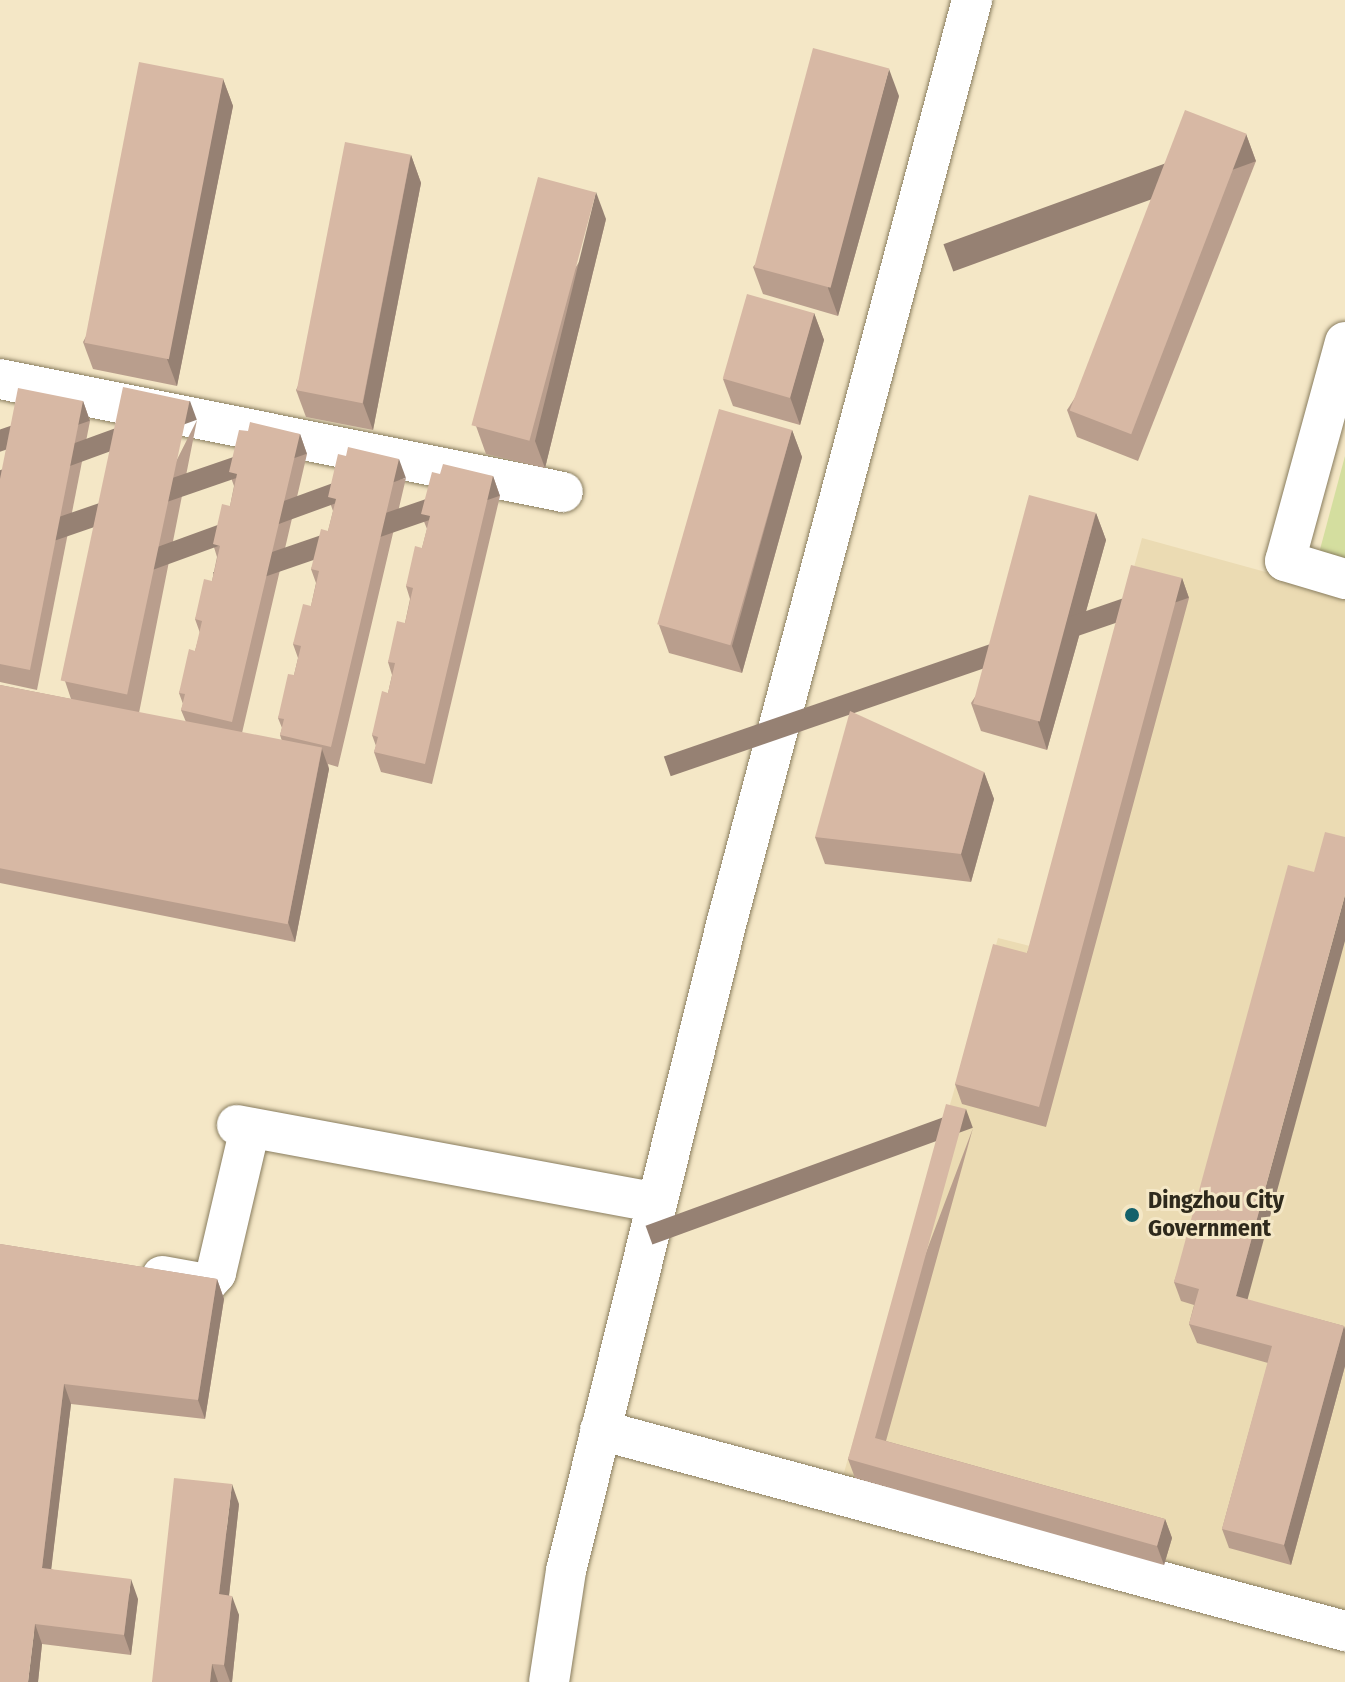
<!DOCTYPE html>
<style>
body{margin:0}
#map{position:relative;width:1345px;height:1682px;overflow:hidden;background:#f4e7c6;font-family:"Fira Sans Condensed",sans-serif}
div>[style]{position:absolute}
.built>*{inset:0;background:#ebdbb3}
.green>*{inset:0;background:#d4de9f}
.roads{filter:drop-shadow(0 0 2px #897d5f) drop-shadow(0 0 2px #897d5f)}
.minor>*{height:40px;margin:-20px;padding:0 20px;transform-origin:20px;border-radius:20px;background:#fff}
.wall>*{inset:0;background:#b99e8d}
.shaded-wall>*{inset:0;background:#968173;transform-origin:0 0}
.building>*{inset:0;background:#d7b8a4;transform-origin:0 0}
.dots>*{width:22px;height:22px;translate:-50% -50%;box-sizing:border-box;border:4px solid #f4e7c6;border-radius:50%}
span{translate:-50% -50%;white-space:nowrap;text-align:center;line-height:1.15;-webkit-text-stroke:6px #f4e7c6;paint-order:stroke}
.poi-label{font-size:24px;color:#2e291c;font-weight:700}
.left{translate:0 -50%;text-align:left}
</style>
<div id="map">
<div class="built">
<div style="clip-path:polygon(1142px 538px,1345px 594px,1345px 1621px,841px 1483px,998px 938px,1030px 946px)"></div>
</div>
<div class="green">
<div style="clip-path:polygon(1345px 456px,1345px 565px,1318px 557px)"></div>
</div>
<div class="roads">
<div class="minor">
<div style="left:1345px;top:342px;width:227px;rotate:105.3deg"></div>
<div style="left:1285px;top:561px;width:63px;rotate:16.7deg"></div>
<div style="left:0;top:379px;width:574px;rotate:11.35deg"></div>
<div style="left:237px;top:1125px;width:427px;rotate:10.5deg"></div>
<div style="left:162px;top:1276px;width:45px;rotate:10.3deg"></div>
<div style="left:206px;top:1284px;width:15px;rotate:-48deg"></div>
<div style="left:216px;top:1273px;width:149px;rotate:-76.8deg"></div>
<div style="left:600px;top:1430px;width:772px;rotate:15.1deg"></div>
<div style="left:549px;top:1682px;width:112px;rotate:-81.3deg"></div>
<div style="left:566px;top:1571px;width:670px;rotate:-76.09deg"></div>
<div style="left:727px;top:921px;width:953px;rotate:-75.1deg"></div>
</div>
</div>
<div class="wall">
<div style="clip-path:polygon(223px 79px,233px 106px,177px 386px,93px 369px,83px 342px)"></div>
<div style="clip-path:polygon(899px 96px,838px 316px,763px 294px,753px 267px)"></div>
<div style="clip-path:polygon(1246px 134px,1256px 161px,1138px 461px,1077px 437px,1067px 410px)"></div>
<div style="clip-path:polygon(411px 155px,421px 183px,373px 430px,306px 417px,296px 390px)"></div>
<div style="clip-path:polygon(606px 219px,545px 468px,486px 454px,476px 426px)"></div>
<div style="clip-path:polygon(814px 313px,824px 340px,800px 425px,733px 406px,723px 379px)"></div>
<div style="clip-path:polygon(83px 401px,90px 421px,37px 690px,0 682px,0 479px)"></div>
<div style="clip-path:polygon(197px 420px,139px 713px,186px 722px,181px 710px,183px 704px,179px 693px,195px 651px,200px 633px,195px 619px,212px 581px,217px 557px,213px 544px,230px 506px,234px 486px,229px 472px,248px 431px,300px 434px,307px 454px,242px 733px,282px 741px,280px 735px,282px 728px,278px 718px,294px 675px,298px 658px,293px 644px,311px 606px,316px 583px,311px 569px,328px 531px,333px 511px,328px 497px,406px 478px,338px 767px,328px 764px,329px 769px,295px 942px,0 883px,0 685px,71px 699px,65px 681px)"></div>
<div style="clip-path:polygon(792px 430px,802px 457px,742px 673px,669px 653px,659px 625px)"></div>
<div style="clip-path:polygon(440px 474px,493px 476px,500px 496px,432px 784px,381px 772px,374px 752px,376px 746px,372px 735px,388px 693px,392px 675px,388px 662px,405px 623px,410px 599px,406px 586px,422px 548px,427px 529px,421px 514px)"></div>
<div style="clip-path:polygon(1096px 513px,1106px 540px,1047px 750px,981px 731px,971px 703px)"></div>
<div style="clip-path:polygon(1182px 578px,1189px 598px,1046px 1127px,962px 1104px,955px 1084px,1027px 953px)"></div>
<div style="clip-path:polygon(984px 772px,994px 799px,971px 882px,825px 864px,815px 837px)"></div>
<div style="clip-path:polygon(1314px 872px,1247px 1300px,1344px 1326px,1345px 1330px,1345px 1366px,1291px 1565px,1229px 1548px,1222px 1529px,1268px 1363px,1197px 1343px,1189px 1324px,1194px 1305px,1181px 1301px,1174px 1282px)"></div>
<div style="clip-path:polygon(973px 1128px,886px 1441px,1165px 1519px,1172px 1538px,1164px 1565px,855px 1478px,848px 1459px)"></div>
<div style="clip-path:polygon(0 1244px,217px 1279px,224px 1299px,205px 1419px,71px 1404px,51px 1569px,138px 1599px,131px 1655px,42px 1644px,38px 1682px)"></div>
<div style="clip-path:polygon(239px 1504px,229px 1595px,239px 1615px,232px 1682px,152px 1682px)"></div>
</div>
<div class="shaded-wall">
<div style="clip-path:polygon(889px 69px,899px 96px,838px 316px,828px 288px)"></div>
<div style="clip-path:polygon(223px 79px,233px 106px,177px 386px,167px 359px)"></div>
<div style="left:1246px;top:134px;width:29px;height:322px;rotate:70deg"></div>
<div style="clip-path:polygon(411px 155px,421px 183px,373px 430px,363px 403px)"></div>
<div style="clip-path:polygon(596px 192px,606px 219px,545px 468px,535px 441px)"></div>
<div style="clip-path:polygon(814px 313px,824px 340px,800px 425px,790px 397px)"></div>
<div style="left:83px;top:401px;width:21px;height:274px;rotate:71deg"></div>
<div style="left:190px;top:401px;width:20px;height:299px;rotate:70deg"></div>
<div style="clip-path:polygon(792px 430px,802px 457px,742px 673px,732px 646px)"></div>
<div style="left:300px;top:434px;width:21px;height:296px;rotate:71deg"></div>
<div style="left:399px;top:459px;width:20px;height:296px;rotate:70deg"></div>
<div style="left:493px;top:476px;width:21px;height:296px;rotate:71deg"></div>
<div style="clip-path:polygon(1096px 513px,1106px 540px,1047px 750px,1038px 722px)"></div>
<div style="left:1182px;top:578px;width:21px;height:548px;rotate:71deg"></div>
<div style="clip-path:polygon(322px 749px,329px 769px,295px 942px,288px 922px)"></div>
<div style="clip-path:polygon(984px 772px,994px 799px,971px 882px,961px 854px)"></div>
<div style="clip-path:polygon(1345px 895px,1345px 941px,1243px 1316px,1236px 1296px)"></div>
<div style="left:966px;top:1109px;width:20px;height:341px;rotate:70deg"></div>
<div style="clip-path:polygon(217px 1279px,224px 1299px,205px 1419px,198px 1400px)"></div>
<div style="clip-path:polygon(1344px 1326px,1345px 1330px,1345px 1366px,1291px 1565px,1284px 1545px)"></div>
<div style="clip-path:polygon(64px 1384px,71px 1404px,49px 1588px,42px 1568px)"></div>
<div style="clip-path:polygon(232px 1484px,239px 1504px,227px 1614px,219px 1594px)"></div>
<div style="clip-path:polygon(1165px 1519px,1172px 1538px,1164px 1565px,1157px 1546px)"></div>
<div style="clip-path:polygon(131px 1579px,138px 1599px,131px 1655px,124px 1635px)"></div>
<div style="clip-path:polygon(232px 1596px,239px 1615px,232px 1682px,230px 1682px,224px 1665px)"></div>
<div style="clip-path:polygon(35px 1624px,42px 1644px,38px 1682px,28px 1682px)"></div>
<div style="clip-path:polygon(212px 1664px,218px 1682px,210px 1682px)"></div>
</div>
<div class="building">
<div style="left:813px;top:48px;width:79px;height:227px;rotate:15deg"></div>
<div style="left:139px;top:62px;width:86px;height:286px;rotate:11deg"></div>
<div style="left:1185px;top:110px;width:66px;height:322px;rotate:21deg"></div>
<div style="left:345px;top:142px;width:67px;height:253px;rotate:11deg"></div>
<div style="left:538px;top:177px;width:60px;height:257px;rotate:15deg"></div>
<div style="left:747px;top:294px;width:70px;height:88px;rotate:16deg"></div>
<div style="left:123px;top:387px;width:68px;height:300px;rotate:12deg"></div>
<div style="clip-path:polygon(18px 388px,83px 401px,30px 670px,0 664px,0 479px)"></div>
<div style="left:719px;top:409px;width:76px;height:224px;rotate:16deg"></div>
<div style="clip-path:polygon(250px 422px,300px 434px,232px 722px,181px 710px,185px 694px,179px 693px,189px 649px,195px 651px,202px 621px,195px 619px,204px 579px,212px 581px,220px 546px,213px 544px,222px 504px,230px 506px,237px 474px,229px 472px,239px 430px,248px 431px)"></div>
<div style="clip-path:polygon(348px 447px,399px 459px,331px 747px,280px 735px,284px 719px,278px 718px,288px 674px,294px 675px,301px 646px,293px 644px,303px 604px,311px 606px,319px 571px,311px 569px,321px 529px,328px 531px,336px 499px,328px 497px,338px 454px,346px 456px)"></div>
<div style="clip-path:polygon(443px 464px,493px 476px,425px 764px,374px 752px,378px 737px,372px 735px,382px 691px,388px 693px,395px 663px,388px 662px,397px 621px,405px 623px,413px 588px,406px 586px,415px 546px,422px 548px,430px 516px,421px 514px,432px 472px,440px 474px)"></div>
<div style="left:1029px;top:495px;width:69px;height:216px;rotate:15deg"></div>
<div style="clip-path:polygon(1131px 565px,1182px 578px,1039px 1107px,955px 1084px,993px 944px,1027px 953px)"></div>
<div style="left:0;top:685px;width:328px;height:180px;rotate:11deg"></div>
<div style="clip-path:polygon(850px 711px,984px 772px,961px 854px,815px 837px)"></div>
<div style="clip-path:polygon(1325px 832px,1345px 837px,1345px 895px,1236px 1296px,1344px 1326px,1284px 1545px,1222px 1529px,1272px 1346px,1189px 1324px,1199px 1289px,1174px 1282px,1288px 865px,1314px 872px)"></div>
<div style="clip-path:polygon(946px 1104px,966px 1109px,875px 1438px,1165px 1519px,1157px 1546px,848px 1459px)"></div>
<div style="clip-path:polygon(0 1244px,217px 1279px,198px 1400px,64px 1384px,42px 1568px,131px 1579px,124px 1635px,35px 1624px,28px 1682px,0 1682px)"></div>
<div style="clip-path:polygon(174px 1478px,232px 1484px,219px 1594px,232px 1596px,224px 1665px,212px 1664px,210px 1682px,152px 1682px)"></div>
</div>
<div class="dots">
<div style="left:1132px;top:1215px;background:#13616b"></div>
</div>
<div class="poi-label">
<span class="left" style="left:1148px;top:1215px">Dingzhou City<br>Government</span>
</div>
</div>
